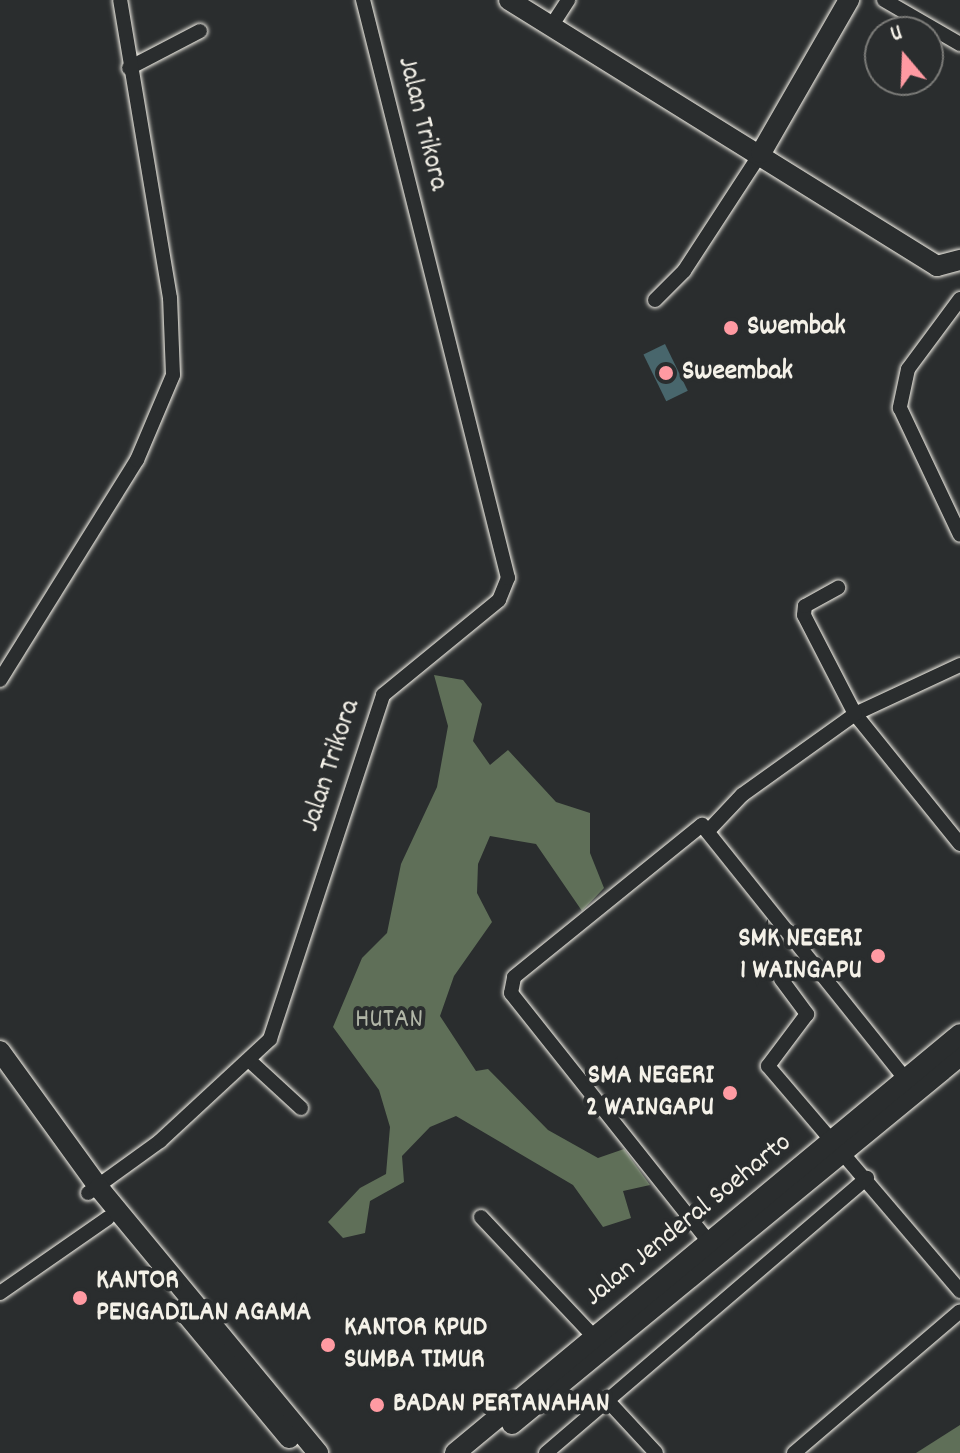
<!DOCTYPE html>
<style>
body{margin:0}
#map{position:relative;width:960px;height:1453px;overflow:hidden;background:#2a2d2e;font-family:Dekko,sans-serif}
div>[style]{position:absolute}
.green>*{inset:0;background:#5f6f58}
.water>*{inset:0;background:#48666c;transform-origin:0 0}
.roads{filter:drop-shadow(0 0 2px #f4f1e8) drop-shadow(0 0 2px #f4f1e8)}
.street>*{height:14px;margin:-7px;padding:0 7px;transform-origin:7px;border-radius:7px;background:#2a2d2e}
.secondary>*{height:20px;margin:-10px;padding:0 10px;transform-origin:10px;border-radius:10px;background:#2a2d2e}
.dots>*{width:22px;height:22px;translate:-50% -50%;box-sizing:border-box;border:4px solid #2a2d2e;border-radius:50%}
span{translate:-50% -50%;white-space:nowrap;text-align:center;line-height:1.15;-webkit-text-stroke:8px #2a2d2e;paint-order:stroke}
.street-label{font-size:28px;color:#f4f1e8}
.poi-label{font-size:28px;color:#f4f1e8;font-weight:700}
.left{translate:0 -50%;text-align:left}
.right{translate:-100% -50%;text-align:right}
.park-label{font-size:28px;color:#b1b6a7}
.north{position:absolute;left:864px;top:16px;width:80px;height:80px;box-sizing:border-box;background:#2a2d2e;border:2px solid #7b7b78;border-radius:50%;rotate:341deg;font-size:22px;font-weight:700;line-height:32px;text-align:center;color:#f4f1e8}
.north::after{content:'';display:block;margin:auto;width:28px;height:36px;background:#ff9aa2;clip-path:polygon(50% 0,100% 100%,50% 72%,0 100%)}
</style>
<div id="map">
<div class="green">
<div style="clip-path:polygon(434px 675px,463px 680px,482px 704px,473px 741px,490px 765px,508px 750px,556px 802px,590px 813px,590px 853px,604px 888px,582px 911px,536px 844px,490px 836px,478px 864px,477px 893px,492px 922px,454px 976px,440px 1016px,476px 1071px,488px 1069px,548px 1130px,598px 1158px,624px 1149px,650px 1185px,623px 1191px,631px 1218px,603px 1227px,573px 1185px,456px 1116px,430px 1127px,402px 1156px,404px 1182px,370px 1201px,365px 1233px,343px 1238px,328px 1222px,360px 1188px,386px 1174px,390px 1127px,379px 1090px,333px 1027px,362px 958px,387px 933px,401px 864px,437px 787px,448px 726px)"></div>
<div style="clip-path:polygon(960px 1425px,960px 1453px,916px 1453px)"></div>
</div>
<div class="water">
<div style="left:665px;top:344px;width:52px;height:24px;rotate:64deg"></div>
</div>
<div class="roads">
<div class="street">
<div style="left:884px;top:0;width:88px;rotate:30.1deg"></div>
<div style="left:552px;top:25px;width:30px;rotate:-57deg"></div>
<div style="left:129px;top:68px;width:80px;rotate:-27.5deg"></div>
<div style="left:960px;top:299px;width:87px;rotate:126.6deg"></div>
<div style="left:908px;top:369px;width:40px;rotate:102deg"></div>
<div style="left:900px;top:408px;width:140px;rotate:64.7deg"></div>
<div style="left:655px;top:300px;width:41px;rotate:-45deg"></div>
<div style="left:684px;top:271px;width:141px;rotate:-56.9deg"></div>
<div style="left:960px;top:665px;width:116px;rotate:155deg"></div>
<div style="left:855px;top:714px;width:167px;rotate:51.1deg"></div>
<div style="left:0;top:680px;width:259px;rotate:-58.1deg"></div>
<div style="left:137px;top:460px;width:92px;rotate:-67deg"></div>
<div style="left:173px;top:375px;width:77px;rotate:-92.2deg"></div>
<div style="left:170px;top:298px;width:302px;rotate:-99.5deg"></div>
<div style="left:708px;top:831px;width:50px;rotate:-46.6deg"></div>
<div style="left:742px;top:795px;width:139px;rotate:-35.6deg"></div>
<div style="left:855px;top:714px;width:111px;rotate:-117.3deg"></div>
<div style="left:804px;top:615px;width:9px;rotate:-84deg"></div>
<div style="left:805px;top:606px;width:38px;rotate:-29deg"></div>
<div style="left:781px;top:979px;width:44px;rotate:53.4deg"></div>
<div style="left:807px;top:1014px;width:65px;rotate:126.9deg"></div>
<div style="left:768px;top:1066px;width:296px;rotate:49.5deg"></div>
<div style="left:251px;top:1062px;width:68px;rotate:42.6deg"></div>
<div style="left:88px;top:1193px;width:89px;rotate:-35.8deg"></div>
<div style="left:160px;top:1141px;width:150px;rotate:-42.8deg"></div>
<div style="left:270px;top:1039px;width:362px;rotate:-71.8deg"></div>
<div style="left:383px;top:695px;width:150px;rotate:-39.3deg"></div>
<div style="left:499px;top:600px;width:24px;rotate:-68deg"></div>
<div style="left:508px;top:578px;width:596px;rotate:-104.08deg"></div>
<div style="left:481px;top:1217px;width:170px;rotate:46.7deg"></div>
<div style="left:709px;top:1242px;width:318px;rotate:-128.5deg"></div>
<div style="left:511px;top:993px;width:16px;rotate:-79deg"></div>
<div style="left:514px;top:977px;width:242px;rotate:-39deg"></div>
<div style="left:702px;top:825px;width:324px;rotate:51.3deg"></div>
<div style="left:0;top:1293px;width:131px;rotate:-34.8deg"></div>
<div style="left:607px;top:1400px;width:72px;rotate:47.2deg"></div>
<div style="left:546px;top:1453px;width:423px;rotate:-40.6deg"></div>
<div style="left:794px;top:1453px;width:218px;rotate:-40.5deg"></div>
</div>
<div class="secondary">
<div style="left:509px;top:0;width:504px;rotate:31.86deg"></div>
<div style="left:937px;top:266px;width:24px;rotate:-15deg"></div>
<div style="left:761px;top:153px;width:177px;rotate:-60.1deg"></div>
<div style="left:0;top:1051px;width:169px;rotate:54.1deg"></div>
<div style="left:99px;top:1188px;width:344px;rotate:50.4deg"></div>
<div style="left:187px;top:1315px;width:160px;rotate:50.3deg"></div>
<div style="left:512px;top:1424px;width:580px;rotate:-39.4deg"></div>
<div style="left:455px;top:1453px;width:656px;rotate:-39.68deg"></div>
</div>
</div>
<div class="dots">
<div style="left:731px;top:328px;background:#ff9aa2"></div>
<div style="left:666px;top:373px;background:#ff9aa2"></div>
<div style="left:878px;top:956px;background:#ff9aa2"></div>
<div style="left:730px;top:1093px;background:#ff9aa2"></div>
<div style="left:80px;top:1298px;background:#ff9aa2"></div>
<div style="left:328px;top:1345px;background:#ff9aa2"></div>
<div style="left:377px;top:1405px;background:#ff9aa2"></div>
</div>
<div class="street-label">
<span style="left:421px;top:124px;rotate:76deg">Jalan Trikora</span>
<span style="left:332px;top:766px;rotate:-72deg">Jalan Trikora</span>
<span style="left:689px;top:1221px;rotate:-39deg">Jalan Jenderal Soeharto</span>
</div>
<div class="poi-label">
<span class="left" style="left:747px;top:328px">Swembak</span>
<span class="left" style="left:682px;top:373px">Sweembak</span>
<span class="right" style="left:862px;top:956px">SMK NEGERI<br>1 WAINGAPU</span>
<span class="right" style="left:714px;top:1093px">SMA NEGERI<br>2 WAINGAPU</span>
<span class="left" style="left:96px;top:1298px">KANTOR<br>PENGADILAN AGAMA</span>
<span class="left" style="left:344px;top:1345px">KANTOR KPUD<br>SUMBA TIMUR</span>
<span class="left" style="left:393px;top:1405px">BADAN PERTANAHAN</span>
</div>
<div class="park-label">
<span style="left:389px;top:1021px">HUTAN</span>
</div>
<div class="north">U</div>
</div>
